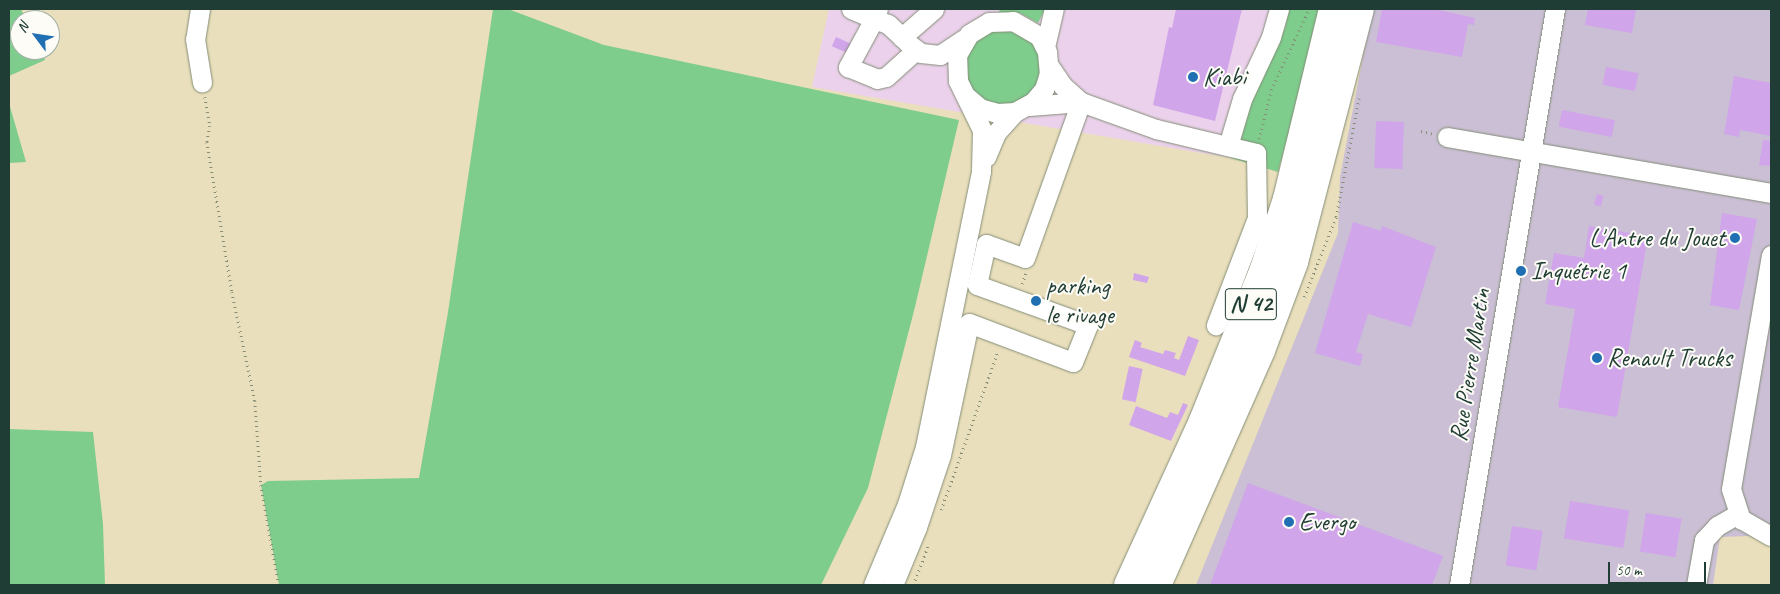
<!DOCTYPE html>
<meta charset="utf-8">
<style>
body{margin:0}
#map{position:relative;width:1780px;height:594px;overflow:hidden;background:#eadfbc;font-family:Caveat,sans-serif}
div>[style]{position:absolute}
.built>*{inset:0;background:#ebd1eb}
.industrial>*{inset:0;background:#cbbfd5}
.green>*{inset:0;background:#7fcd8d}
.round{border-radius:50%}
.building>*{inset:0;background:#d0a5e9;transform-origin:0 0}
.path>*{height:2.5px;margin-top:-1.25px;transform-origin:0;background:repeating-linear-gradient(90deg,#848e78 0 1px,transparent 0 5px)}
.roads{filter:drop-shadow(0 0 1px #848e78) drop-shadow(0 0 1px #848e78)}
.minor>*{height:19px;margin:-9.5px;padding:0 9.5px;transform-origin:9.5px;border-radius:9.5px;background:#fff}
.highway>*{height:28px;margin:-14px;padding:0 14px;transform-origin:14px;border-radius:14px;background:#fff}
.dots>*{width:14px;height:14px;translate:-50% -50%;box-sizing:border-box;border:2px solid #fdfcf7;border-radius:50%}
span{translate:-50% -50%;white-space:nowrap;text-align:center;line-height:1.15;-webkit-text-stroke:4px #fdfcf7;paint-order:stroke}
.shield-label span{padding:1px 4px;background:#fdfcf7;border:1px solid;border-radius:4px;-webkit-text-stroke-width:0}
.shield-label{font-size:24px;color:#1f3d34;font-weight:700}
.poi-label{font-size:25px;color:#1f3d34}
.left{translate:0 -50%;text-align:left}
.right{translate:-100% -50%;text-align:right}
.street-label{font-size:25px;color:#1f3d34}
.frame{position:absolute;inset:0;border:10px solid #1f3d34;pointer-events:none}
.north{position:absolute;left:10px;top:10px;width:50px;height:50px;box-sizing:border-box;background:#fdfcf7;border:1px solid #a4b0a9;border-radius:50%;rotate:301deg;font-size:14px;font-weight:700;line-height:20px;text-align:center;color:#1f3d34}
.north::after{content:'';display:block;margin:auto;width:18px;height:22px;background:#1f6fb2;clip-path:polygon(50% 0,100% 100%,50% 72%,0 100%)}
.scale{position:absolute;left:1608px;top:562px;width:98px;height:22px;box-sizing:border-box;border:2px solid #1f3d34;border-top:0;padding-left:6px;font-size:15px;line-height:18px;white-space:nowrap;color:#1f3d34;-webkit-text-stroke:4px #fdfcf7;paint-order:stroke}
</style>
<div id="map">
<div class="built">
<div style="clip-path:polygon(829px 9px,1289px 9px,1285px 28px,1253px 96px,1231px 158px,812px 87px)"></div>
</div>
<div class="industrial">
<div style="clip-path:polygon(1372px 9px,1771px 9px,1771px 545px,1749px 536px,1720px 537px,1713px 585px,1196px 585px,1338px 233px,1340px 177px)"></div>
</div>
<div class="green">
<div style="clip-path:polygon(9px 9px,21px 9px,26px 20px,20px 20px,20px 50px,41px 50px,45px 60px,9px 76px)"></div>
<div style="clip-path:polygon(493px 9px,508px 9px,604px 45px,959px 120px,915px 307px,868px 488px,821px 585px,279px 585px,261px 485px,268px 481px,419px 478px,448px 312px)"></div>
<div style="clip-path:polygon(1000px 9px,1045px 9px,1038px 23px,1020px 13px,999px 12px)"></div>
<div style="clip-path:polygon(1289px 9px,1322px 9px,1278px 172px,1231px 158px,1253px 96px,1285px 28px)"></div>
<div class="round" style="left:965px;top:29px;width:76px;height:76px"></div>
<div style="clip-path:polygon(9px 103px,26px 162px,9px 163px)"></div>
<div style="clip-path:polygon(9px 429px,93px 432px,103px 524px,105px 585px,9px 585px)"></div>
</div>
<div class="building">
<div style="clip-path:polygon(1176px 9px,1242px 9px,1215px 121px,1153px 105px,1169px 27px,1172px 28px)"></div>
<div style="clip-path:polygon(1382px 9px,1435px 9px,1475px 18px,1474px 25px,1468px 24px,1462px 57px,1376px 42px)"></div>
<div style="clip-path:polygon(1588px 9px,1636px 9px,1632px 33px,1585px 25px)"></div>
<div style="left:836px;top:37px;width:35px;height:10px;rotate:24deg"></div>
<div style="left:1606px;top:67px;width:33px;height:18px;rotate:11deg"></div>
<div style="clip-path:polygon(1734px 76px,1771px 83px,1771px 136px,1740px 130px,1739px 137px,1724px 134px)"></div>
<div style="left:1562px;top:110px;width:54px;height:17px;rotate:11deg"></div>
<div style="left:1376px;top:121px;width:28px;height:47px;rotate:2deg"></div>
<div style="clip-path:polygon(1763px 140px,1771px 141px,1770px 166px,1759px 165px)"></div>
<div style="left:1597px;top:194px;width:7px;height:11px;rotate:16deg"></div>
<div style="clip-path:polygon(1722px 213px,1757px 219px,1739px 310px,1710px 305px)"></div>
<div style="clip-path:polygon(1353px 222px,1381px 231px,1382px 226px,1436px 247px,1411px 327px,1368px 314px,1356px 352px,1363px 354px,1360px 366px,1315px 353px)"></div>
<div style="clip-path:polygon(1589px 226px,1648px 236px,1617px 417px,1558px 407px,1575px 309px,1545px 304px,1554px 253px,1584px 258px)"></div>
<div style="clip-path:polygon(1134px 273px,1149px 277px,1147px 283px,1133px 280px)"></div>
<div style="clip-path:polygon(1188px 336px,1199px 340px,1185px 376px,1129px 357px,1135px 340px,1142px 343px,1140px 347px,1163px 354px,1165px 350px,1176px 353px,1174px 358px,1179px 360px)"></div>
<div style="left:1129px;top:366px;width:14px;height:34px;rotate:12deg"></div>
<div style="clip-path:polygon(1183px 403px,1188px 405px,1171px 441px,1129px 425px,1136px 406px,1167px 418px,1170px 412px,1178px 415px)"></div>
<div style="clip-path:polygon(1248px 483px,1443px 556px,1432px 585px,1210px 585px)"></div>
<div style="left:1570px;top:501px;width:60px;height:38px;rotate:9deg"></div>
<div style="left:1646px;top:513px;width:36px;height:39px;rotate:9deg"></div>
<div style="left:1512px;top:526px;width:31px;height:40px;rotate:9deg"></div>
</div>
<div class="path">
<div style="left:205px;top:97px;width:29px;rotate:80deg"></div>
<div style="left:210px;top:126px;width:16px;rotate:101deg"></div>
<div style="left:207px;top:142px;width:152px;rotate:80.5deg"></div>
<div style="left:232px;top:292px;width:111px;rotate:78.1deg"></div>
<div style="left:255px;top:401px;width:84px;rotate:85.9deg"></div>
<div style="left:261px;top:485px;width:102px;rotate:79.8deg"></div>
<div style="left:1421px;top:131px;width:13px;rotate:13deg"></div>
<div style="left:1259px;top:139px;width:50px;rotate:-76.2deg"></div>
<div style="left:1271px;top:90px;width:89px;rotate:-64.9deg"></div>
<div style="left:1022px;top:284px;width:12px;rotate:-70deg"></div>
<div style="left:1304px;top:297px;width:86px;rotate:-68.2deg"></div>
<div style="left:1336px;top:217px;width:121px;rotate:-79.1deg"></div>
<div style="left:941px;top:510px;width:169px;rotate:-70.3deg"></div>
<div style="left:913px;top:585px;width:42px;rotate:-69deg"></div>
</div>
<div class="roads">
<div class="minor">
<div style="left:200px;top:9px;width:30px;rotate:99deg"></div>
<div style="left:195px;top:39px;width:44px;rotate:80.8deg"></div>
<div style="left:851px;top:9px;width:25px;rotate:23deg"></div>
<div style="left:874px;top:19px;width:55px;rotate:118.4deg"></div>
<div style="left:848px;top:67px;width:31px;rotate:22deg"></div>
<div style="left:877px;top:79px;width:9px;rotate:-13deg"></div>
<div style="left:886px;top:77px;width:40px;rotate:-42deg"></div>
<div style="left:878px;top:9px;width:11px;rotate:112deg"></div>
<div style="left:874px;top:19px;width:15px;rotate:20deg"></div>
<div style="left:888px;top:24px;width:19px;rotate:43deg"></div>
<div style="left:934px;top:9px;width:43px;rotate:138.8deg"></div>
<div style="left:902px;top:37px;width:10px;rotate:45deg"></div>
<div style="left:909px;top:44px;width:15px;rotate:37deg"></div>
<div style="left:921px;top:53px;width:19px;rotate:6deg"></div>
<div style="left:940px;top:55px;width:29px;rotate:-34deg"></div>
<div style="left:1045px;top:47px;width:39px;rotate:-77deg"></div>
<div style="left:1050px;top:67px;width:23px;rotate:56deg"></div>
<div style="left:1063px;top:86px;width:24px;rotate:42deg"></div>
<div style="left:1029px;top:106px;width:52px;rotate:-4.4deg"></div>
<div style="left:1081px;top:102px;width:80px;rotate:19.8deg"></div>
<div style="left:1156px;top:129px;width:103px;rotate:13.5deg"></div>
<div style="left:1256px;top:153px;width:65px;rotate:89.1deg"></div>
<div style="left:1257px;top:218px;width:115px;rotate:111deg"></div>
<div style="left:1447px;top:137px;width:329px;rotate:9.8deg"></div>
<div style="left:1228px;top:146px;width:49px;rotate:-73.4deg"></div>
<div style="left:1242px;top:99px;width:68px;rotate:-64.9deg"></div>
<div style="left:1271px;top:37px;width:29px;rotate:-74deg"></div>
<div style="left:986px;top:157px;width:26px;rotate:-67deg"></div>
<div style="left:996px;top:133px;width:28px;rotate:-48deg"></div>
<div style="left:1771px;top:255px;width:237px;rotate:99.7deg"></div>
<div style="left:1731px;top:489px;width:32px;rotate:72deg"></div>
<div style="left:1741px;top:519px;width:34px;rotate:30deg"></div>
<div style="left:873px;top:585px;width:88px;rotate:-67.2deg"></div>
<div style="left:907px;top:504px;width:60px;rotate:-72.5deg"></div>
<div style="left:925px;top:447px;width:282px;rotate:-78.5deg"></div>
<div style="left:981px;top:171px;width:41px;rotate:-88.6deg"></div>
<div style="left:982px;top:130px;width:55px;rotate:-116.1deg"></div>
<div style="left:958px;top:81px;width:26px;rotate:-92deg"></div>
<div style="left:957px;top:55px;width:24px;rotate:-60deg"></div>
<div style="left:969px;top:34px;width:23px;rotate:-31deg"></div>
<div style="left:989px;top:22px;width:24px;rotate:-2deg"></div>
<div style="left:1013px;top:21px;width:30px;rotate:30deg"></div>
<div style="left:1039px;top:36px;width:18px;rotate:63deg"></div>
<div style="left:1047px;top:52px;width:21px;rotate:85deg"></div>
<div style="left:1049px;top:73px;width:17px;rotate:107deg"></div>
<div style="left:1044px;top:89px;width:17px;rotate:130deg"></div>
<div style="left:1033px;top:102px;width:21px;rotate:151deg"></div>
<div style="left:1015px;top:112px;width:18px;rotate:177deg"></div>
<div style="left:997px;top:113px;width:18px;rotate:-164deg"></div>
<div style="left:980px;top:108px;width:17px;rotate:-140deg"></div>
<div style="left:893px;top:585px;width:63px;rotate:-67.5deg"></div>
<div style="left:917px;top:527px;width:76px;rotate:-71.6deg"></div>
<div style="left:941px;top:455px;width:135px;rotate:-78deg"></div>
<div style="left:969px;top:323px;width:111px;rotate:20.6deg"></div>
<div style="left:1073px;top:362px;width:40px;rotate:-68deg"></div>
<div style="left:1088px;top:325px;width:118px;rotate:-160.2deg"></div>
<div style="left:977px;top:285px;width:42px;rotate:-77.6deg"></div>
<div style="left:986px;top:244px;width:41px;rotate:19.7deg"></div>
<div style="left:1025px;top:258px;width:166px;rotate:-70.3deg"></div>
<div style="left:1459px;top:585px;width:584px;rotate:-80.54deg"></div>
<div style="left:1696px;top:585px;width:46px;rotate:-79.9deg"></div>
<div style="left:1704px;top:540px;width:19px;rotate:-47deg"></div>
<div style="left:1717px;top:526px;width:24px;rotate:-30deg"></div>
</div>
<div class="highway">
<div style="left:1128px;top:585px;width:180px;rotate:-65.4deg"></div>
<div style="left:1203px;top:421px;width:164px;rotate:-68.1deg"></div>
<div style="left:1264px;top:269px;width:74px;rotate:-71.8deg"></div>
<div style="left:1287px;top:199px;width:195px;rotate:-76.4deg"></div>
<div style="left:1157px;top:585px;width:257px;rotate:-66.1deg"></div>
<div style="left:1261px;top:350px;width:94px;rotate:-69.4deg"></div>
<div style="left:1294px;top:262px;width:261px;rotate:-75.4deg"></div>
</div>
</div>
<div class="dots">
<div style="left:1193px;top:77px;background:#1f6fb2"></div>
<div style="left:1735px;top:238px;background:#1f6fb2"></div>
<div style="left:1521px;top:271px;background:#1f6fb2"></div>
<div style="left:1036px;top:301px;background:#1f6fb2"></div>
<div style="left:1597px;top:358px;background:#1f6fb2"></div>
<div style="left:1289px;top:522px;background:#1f6fb2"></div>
</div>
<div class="shield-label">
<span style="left:1251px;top:304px">N 42</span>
</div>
<div class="poi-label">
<span class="left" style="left:1203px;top:77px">Kiabi</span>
<span class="right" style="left:1725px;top:238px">L'Antre du Jouet</span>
<span class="left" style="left:1531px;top:271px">Inquétrie 1</span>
<span class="left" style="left:1046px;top:301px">parking<br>le rivage</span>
<span class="left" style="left:1607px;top:358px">Renault Trucks</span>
<span class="left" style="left:1299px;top:522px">Evergo</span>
</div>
<div class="street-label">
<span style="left:1470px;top:365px;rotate:-81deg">Rue Pierre Martin</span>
</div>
<div class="frame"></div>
<div class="north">N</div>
<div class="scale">50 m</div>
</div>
